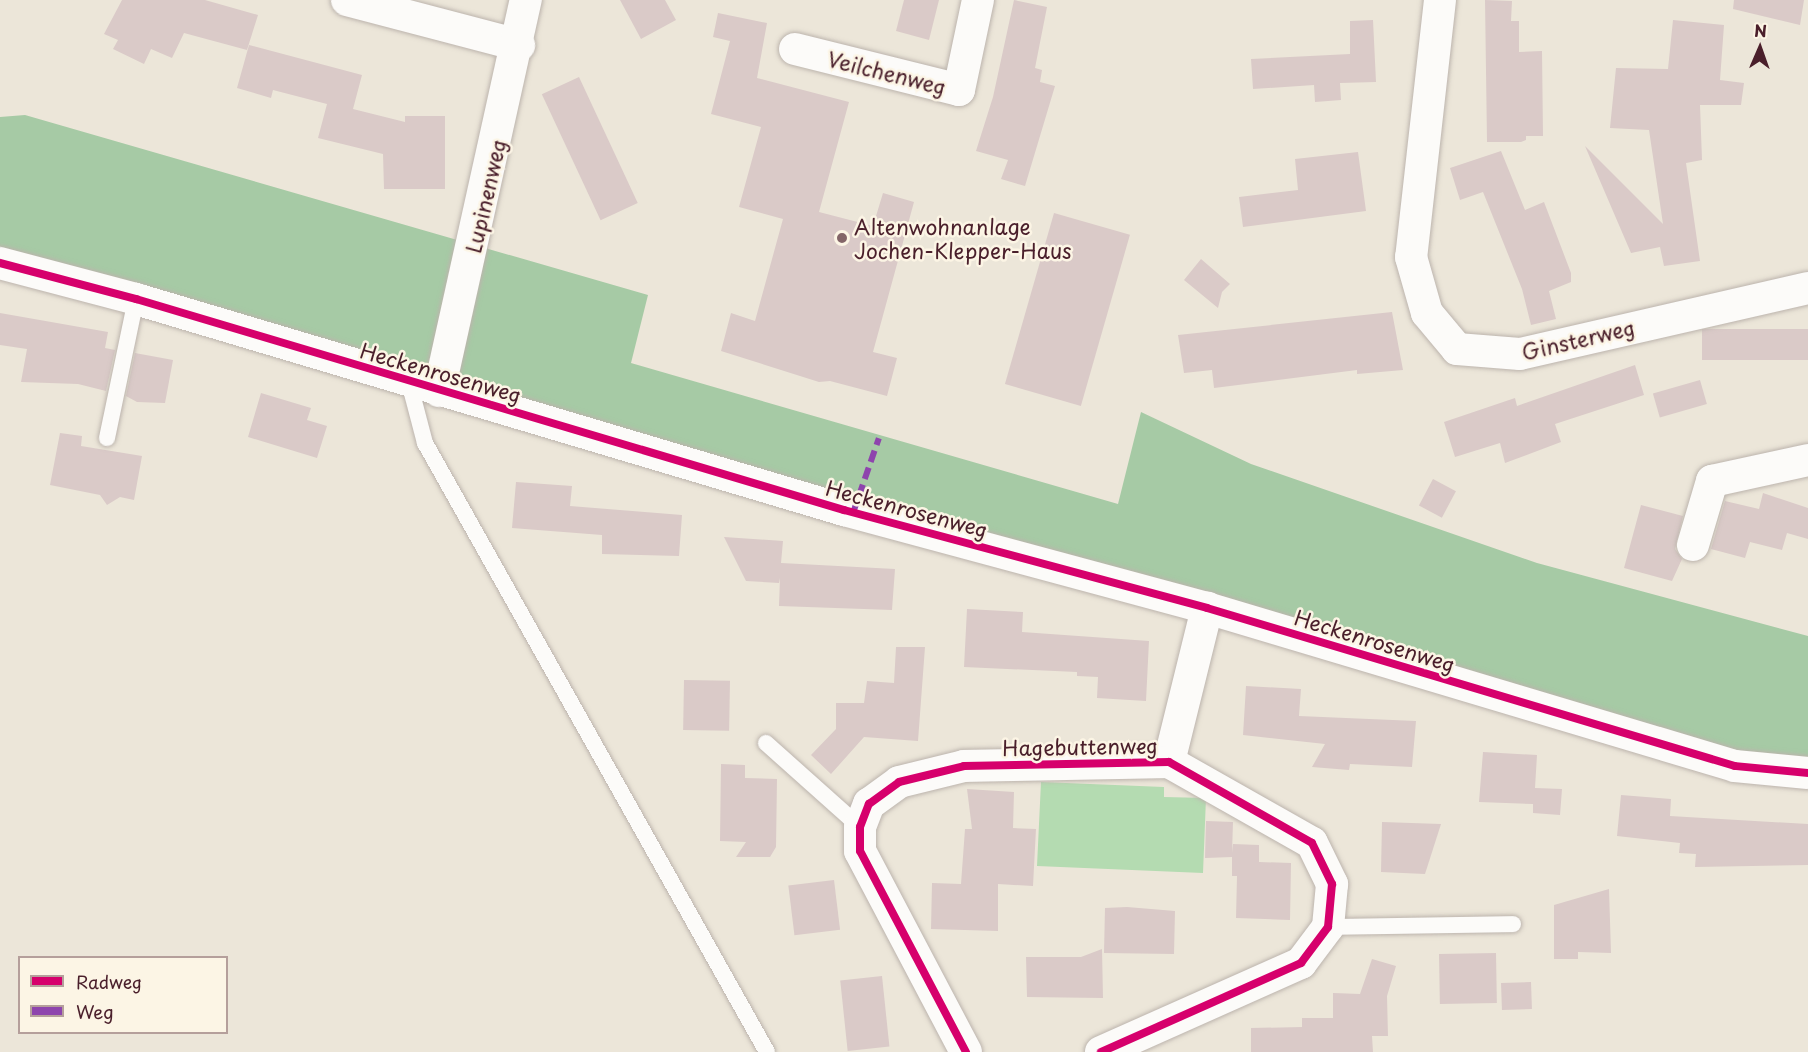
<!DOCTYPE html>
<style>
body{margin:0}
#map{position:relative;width:1808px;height:1052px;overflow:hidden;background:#ece6d9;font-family:"Playpen Sans",sans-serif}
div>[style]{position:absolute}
.green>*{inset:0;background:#b4dbb1}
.forest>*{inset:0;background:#a6caa5}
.building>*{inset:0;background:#dacac8;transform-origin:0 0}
.roads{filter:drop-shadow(0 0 2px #bcb4ad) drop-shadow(0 0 2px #bcb4ad)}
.lane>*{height:16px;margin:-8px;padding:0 8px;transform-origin:8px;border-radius:8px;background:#fcfbf9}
.street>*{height:32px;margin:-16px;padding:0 16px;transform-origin:16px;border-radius:16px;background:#fcfbf9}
.quiet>*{height:6px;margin-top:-3px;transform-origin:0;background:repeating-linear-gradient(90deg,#8e44ad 0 12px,transparent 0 18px)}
.cycleway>*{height:8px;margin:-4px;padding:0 4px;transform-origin:4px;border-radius:4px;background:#d6006c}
.dots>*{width:16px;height:16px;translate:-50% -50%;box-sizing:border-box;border:3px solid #fcf5e5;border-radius:50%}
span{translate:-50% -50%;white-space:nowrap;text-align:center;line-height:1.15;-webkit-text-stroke:5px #fcf5e5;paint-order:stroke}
.street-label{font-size:21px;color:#4a1f2b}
.poi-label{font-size:21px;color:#4a1f2b}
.left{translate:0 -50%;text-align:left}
.legend{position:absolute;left:18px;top:956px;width:210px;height:78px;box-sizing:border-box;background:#fcf5e5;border:2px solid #b59f9b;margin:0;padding:8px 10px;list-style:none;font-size:18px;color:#4a1f2b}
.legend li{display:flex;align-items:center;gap:12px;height:30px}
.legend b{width:30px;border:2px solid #b59f9b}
.north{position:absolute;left:1730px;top:18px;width:60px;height:60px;-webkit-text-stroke:4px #fcf5e5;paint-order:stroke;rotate:2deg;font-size:16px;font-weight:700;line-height:24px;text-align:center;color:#4a1f2b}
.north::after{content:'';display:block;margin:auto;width:21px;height:27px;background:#4a1f2b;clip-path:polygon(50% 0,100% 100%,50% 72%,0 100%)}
</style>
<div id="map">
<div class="green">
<div style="clip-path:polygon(1041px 782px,1164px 787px,1164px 797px,1206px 798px,1203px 873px,1037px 866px)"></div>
</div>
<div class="forest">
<div style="clip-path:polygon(25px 115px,648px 295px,631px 363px,1118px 504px,1141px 412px,1251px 464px,1537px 563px,1808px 636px,1808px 758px,1737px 751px,829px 493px,0 249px,0 117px)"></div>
</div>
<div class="building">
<div style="clip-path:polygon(122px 0,205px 0,258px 15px,247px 50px,184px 33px,172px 58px,151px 49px,144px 64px,113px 49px,118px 40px,104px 34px)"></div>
<div style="clip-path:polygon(620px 0,665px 0,676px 20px,641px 39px)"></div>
<div style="clip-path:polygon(904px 0,939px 0,929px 40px,896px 31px)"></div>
<div style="clip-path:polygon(1014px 0,1047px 7px,1035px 68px,1042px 70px,1040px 82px,1055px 86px,1025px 186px,1001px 179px,1008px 160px,976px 151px,993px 97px)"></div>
<div style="clip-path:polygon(1485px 0,1512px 1px,1511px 21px,1519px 21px,1519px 52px,1542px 51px,1543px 136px,1526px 136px,1526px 140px,1521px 142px,1487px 142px)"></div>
<div style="clip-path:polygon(1734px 0,1804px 0,1800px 25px,1733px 9px)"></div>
<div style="clip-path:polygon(718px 13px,767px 23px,757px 78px,849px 102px,819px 212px,873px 226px,883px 193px,914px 202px,873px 352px,897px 358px,887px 396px,830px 381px,819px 382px,721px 351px,731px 313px,755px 321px,783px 219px,739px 207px,761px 127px,711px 114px,730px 41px,713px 37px)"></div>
<div style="clip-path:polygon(1373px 20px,1376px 82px,1340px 83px,1341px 100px,1315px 102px,1314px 85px,1253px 89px,1251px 59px,1350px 54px,1350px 21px)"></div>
<div style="clip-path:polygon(1673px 20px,1724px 25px,1720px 80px,1744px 83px,1741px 105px,1700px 105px,1702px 160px,1686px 163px,1700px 261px,1664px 266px,1660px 247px,1631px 253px,1585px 146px,1663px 224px,1649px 130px,1610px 128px,1616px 68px,1668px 69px)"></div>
<div style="clip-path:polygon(249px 45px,362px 75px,353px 109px,405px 122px,405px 116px,445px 116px,445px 189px,384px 189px,383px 154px,318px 138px,327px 104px,273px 90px,271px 98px,237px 88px)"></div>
<div style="left:579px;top:77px;width:139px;height:41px;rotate:65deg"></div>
<div style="clip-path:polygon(1501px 151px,1525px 210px,1544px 202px,1571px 273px,1571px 282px,1549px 291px,1556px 319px,1531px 325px,1522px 289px,1483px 192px,1460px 200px,1450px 168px)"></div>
<div style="clip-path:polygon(1358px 152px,1366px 211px,1243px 227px,1239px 197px,1298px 190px,1295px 159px)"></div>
<div style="left:1054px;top:213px;width:79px;height:178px;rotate:16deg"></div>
<div style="clip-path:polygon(1201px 259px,1230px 284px,1222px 292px,1218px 308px,1184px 280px)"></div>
<div style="clip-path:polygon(1392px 312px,1403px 370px,1357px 374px,1357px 370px,1214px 388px,1212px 370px,1184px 373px,1178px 335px)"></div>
<div style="clip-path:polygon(0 313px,108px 332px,105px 348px,115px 350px,106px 391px,78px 384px,21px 382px,27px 349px,0 345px)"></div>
<div style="left:1808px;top:329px;width:31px;height:106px;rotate:90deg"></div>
<div style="clip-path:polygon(135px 353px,173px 360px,165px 403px,137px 402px,126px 396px)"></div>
<div style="clip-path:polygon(1635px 365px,1644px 395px,1555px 424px,1561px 442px,1505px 463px,1500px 443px,1455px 457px,1444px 422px,1515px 398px,1517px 406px)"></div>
<div style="left:1700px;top:380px;width:25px;height:49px;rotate:74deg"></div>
<div style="clip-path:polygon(261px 393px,311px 408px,307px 420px,327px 426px,317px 458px,248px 437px)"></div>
<div style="clip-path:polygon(60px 433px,82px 436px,81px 446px,142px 456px,134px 500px,120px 497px,107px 505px,100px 495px,50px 485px)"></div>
<div style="left:1433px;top:479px;width:26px;height:30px;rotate:28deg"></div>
<div style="clip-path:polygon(516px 482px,572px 486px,570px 506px,682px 515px,679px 556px,602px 554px,602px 535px,512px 528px)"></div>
<div style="clip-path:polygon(1763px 493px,1808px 508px,1808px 539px,1787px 533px,1782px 550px,1750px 542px,1745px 558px,1711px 549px,1725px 501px,1759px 509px)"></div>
<div style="clip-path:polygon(1641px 505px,1683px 516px,1675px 549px,1682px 559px,1672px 581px,1624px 568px)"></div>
<div style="clip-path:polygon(724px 537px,783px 541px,781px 563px,895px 569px,892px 610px,779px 606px,780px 578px,779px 583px,746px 581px)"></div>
<div style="clip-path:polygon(967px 609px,1023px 612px,1022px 632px,1149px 641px,1146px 701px,1097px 698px,1098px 677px,1077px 676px,1077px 672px,964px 667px)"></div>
<div style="clip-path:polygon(896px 647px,925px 647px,918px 741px,864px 737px,831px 774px,811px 755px,836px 729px,836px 703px,864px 703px,867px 681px,894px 683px)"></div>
<div style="left:684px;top:680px;width:46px;height:50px;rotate:1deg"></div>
<div style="clip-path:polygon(1246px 686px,1301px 689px,1299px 716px,1416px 721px,1412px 767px,1350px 764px,1349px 770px,1312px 767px,1325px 744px,1243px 735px)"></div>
<div style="clip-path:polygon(1483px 752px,1537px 755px,1535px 788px,1562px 789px,1560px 815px,1533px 813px,1533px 804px,1479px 802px)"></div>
<div style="clip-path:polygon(721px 764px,745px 765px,745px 778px,777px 779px,776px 847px,770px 857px,736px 857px,746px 842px,720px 841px)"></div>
<div style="clip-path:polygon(967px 789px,1014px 792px,1013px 828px,1036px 829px,1033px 886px,998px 884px,998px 931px,931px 929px,932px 883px,961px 884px,965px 829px,972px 829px)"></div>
<div style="clip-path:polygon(1621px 795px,1671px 799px,1670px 816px,1808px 824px,1808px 865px,1695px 867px,1696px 854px,1679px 853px,1680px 843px,1617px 836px)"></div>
<div style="clip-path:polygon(1206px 821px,1233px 822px,1232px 853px,1233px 844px,1259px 845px,1259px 862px,1291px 863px,1290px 920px,1236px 918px,1237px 876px,1232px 876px,1232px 857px,1205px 858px)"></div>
<div style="clip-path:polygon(1382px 822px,1441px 824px,1425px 874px,1381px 872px)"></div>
<div style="left:834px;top:880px;width:50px;height:46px;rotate:83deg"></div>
<div style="clip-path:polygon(1609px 889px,1611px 953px,1578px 952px,1578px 959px,1554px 959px,1554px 905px)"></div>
<div style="clip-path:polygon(1127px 907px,1175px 911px,1174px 954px,1104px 953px,1105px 908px)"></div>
<div style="clip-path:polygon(1102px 949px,1103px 998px,1027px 997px,1026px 957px,1081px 957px)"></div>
<div style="left:1496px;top:953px;width:50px;height:57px;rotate:89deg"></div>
<div style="clip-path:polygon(1372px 959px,1396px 966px,1387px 996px,1388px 1036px,1372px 1036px,1373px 1052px,1251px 1052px,1251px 1028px,1302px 1027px,1302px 1018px,1333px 1018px,1333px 993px,1360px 994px)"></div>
<div style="left:882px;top:976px;width:71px;height:42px;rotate:84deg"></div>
<div style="left:1531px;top:982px;width:27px;height:30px;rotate:88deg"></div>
</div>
<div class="roads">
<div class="lane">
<div style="left:409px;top:382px;width:63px;rotate:75.3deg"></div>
<div style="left:425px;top:443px;width:698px;rotate:60.68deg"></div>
<div style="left:107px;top:438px;width:142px;rotate:-78.2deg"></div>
<div style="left:766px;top:743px;width:126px;rotate:41.8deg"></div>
<div style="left:1328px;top:927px;width:185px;rotate:-0.9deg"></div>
</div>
<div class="street">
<div style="left:347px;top:0;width:178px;rotate:14.7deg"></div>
<div style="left:1440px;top:0;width:259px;rotate:96.4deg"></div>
<div style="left:1411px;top:257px;width:58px;rotate:74.1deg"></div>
<div style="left:1427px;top:313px;width:47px;rotate:50.2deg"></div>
<div style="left:1457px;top:349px;width:63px;rotate:4.5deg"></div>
<div style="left:1520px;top:354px;width:295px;rotate:-12.9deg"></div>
<div style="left:795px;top:49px;width:169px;rotate:14deg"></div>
<div style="left:959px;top:90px;width:92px;rotate:-78.1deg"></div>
<div style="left:0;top:263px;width:141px;rotate:14.8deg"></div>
<div style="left:136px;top:299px;width:739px;rotate:16.6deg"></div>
<div style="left:844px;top:510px;width:376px;rotate:15.1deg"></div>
<div style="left:1207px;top:608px;width:551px;rotate:16.66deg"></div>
<div style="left:1735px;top:766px;width:73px;rotate:5.5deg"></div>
<div style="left:439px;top:391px;width:401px;rotate:-77.5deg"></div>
<div style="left:1693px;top:545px;width:67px;rotate:-73.5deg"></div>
<div style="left:1712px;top:481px;width:98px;rotate:-12.3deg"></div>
<div style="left:1169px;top:762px;width:159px;rotate:-76.1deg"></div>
<div style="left:966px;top:1052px;width:227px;rotate:-117.8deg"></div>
<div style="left:860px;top:851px;width:24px;rotate:-90deg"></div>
<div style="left:860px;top:827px;width:25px;rotate:-69deg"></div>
<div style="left:869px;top:804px;width:37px;rotate:-36deg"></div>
<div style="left:899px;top:782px;width:67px;rotate:-13.8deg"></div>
<div style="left:964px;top:766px;width:205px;rotate:-1.1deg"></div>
<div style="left:1169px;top:762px;width:164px;rotate:29.5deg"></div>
<div style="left:1312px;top:843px;width:46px;rotate:64deg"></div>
<div style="left:1332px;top:884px;width:43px;rotate:95.3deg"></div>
<div style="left:1328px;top:927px;width:45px;rotate:126.9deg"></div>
<div style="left:1301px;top:963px;width:219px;rotate:156deg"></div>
</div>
</div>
<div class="quiet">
<div style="left:853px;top:513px;width:79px;rotate:-70.9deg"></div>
</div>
<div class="cycleway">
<div style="left:0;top:263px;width:141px;rotate:14.8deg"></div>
<div style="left:136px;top:299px;width:739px;rotate:16.6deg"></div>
<div style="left:844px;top:510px;width:376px;rotate:15.1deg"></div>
<div style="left:1207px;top:608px;width:551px;rotate:16.66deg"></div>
<div style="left:1735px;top:766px;width:73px;rotate:5.5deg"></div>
<div style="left:966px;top:1052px;width:227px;rotate:-117.8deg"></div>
<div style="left:860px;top:851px;width:24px;rotate:-90deg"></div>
<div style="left:860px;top:827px;width:25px;rotate:-69deg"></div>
<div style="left:869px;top:804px;width:37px;rotate:-36deg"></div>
<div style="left:899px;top:782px;width:67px;rotate:-13.8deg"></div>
<div style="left:964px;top:766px;width:205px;rotate:-1.1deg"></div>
<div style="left:1169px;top:762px;width:164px;rotate:29.5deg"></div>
<div style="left:1312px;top:843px;width:46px;rotate:64deg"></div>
<div style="left:1332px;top:884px;width:43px;rotate:95.3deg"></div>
<div style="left:1328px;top:927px;width:45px;rotate:126.9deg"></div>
<div style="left:1301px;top:963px;width:219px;rotate:156deg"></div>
</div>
<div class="dots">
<div style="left:842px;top:238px;background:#836568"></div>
</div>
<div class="street-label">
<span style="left:887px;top:72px;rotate:14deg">Veilchenweg</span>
<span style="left:485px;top:196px;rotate:-77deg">Lupinenweg</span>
<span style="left:1578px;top:339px;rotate:-13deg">Ginsterweg</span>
<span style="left:441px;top:372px;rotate:16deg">Heckenrosenweg</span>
<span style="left:907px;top:508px;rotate:15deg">Heckenrosenweg</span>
<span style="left:1375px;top:640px;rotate:17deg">Heckenrosenweg</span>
<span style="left:1080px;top:746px;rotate:-1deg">Hagebuttenweg</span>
</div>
<div class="poi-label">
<span class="left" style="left:854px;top:238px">Altenwohnanlage<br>Jochen-Klepper-Haus</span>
</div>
<ul class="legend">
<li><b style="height:8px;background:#d6006c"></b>Radweg</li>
<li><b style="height:8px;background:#8e44ad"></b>Weg</li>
</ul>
<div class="north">N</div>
</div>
